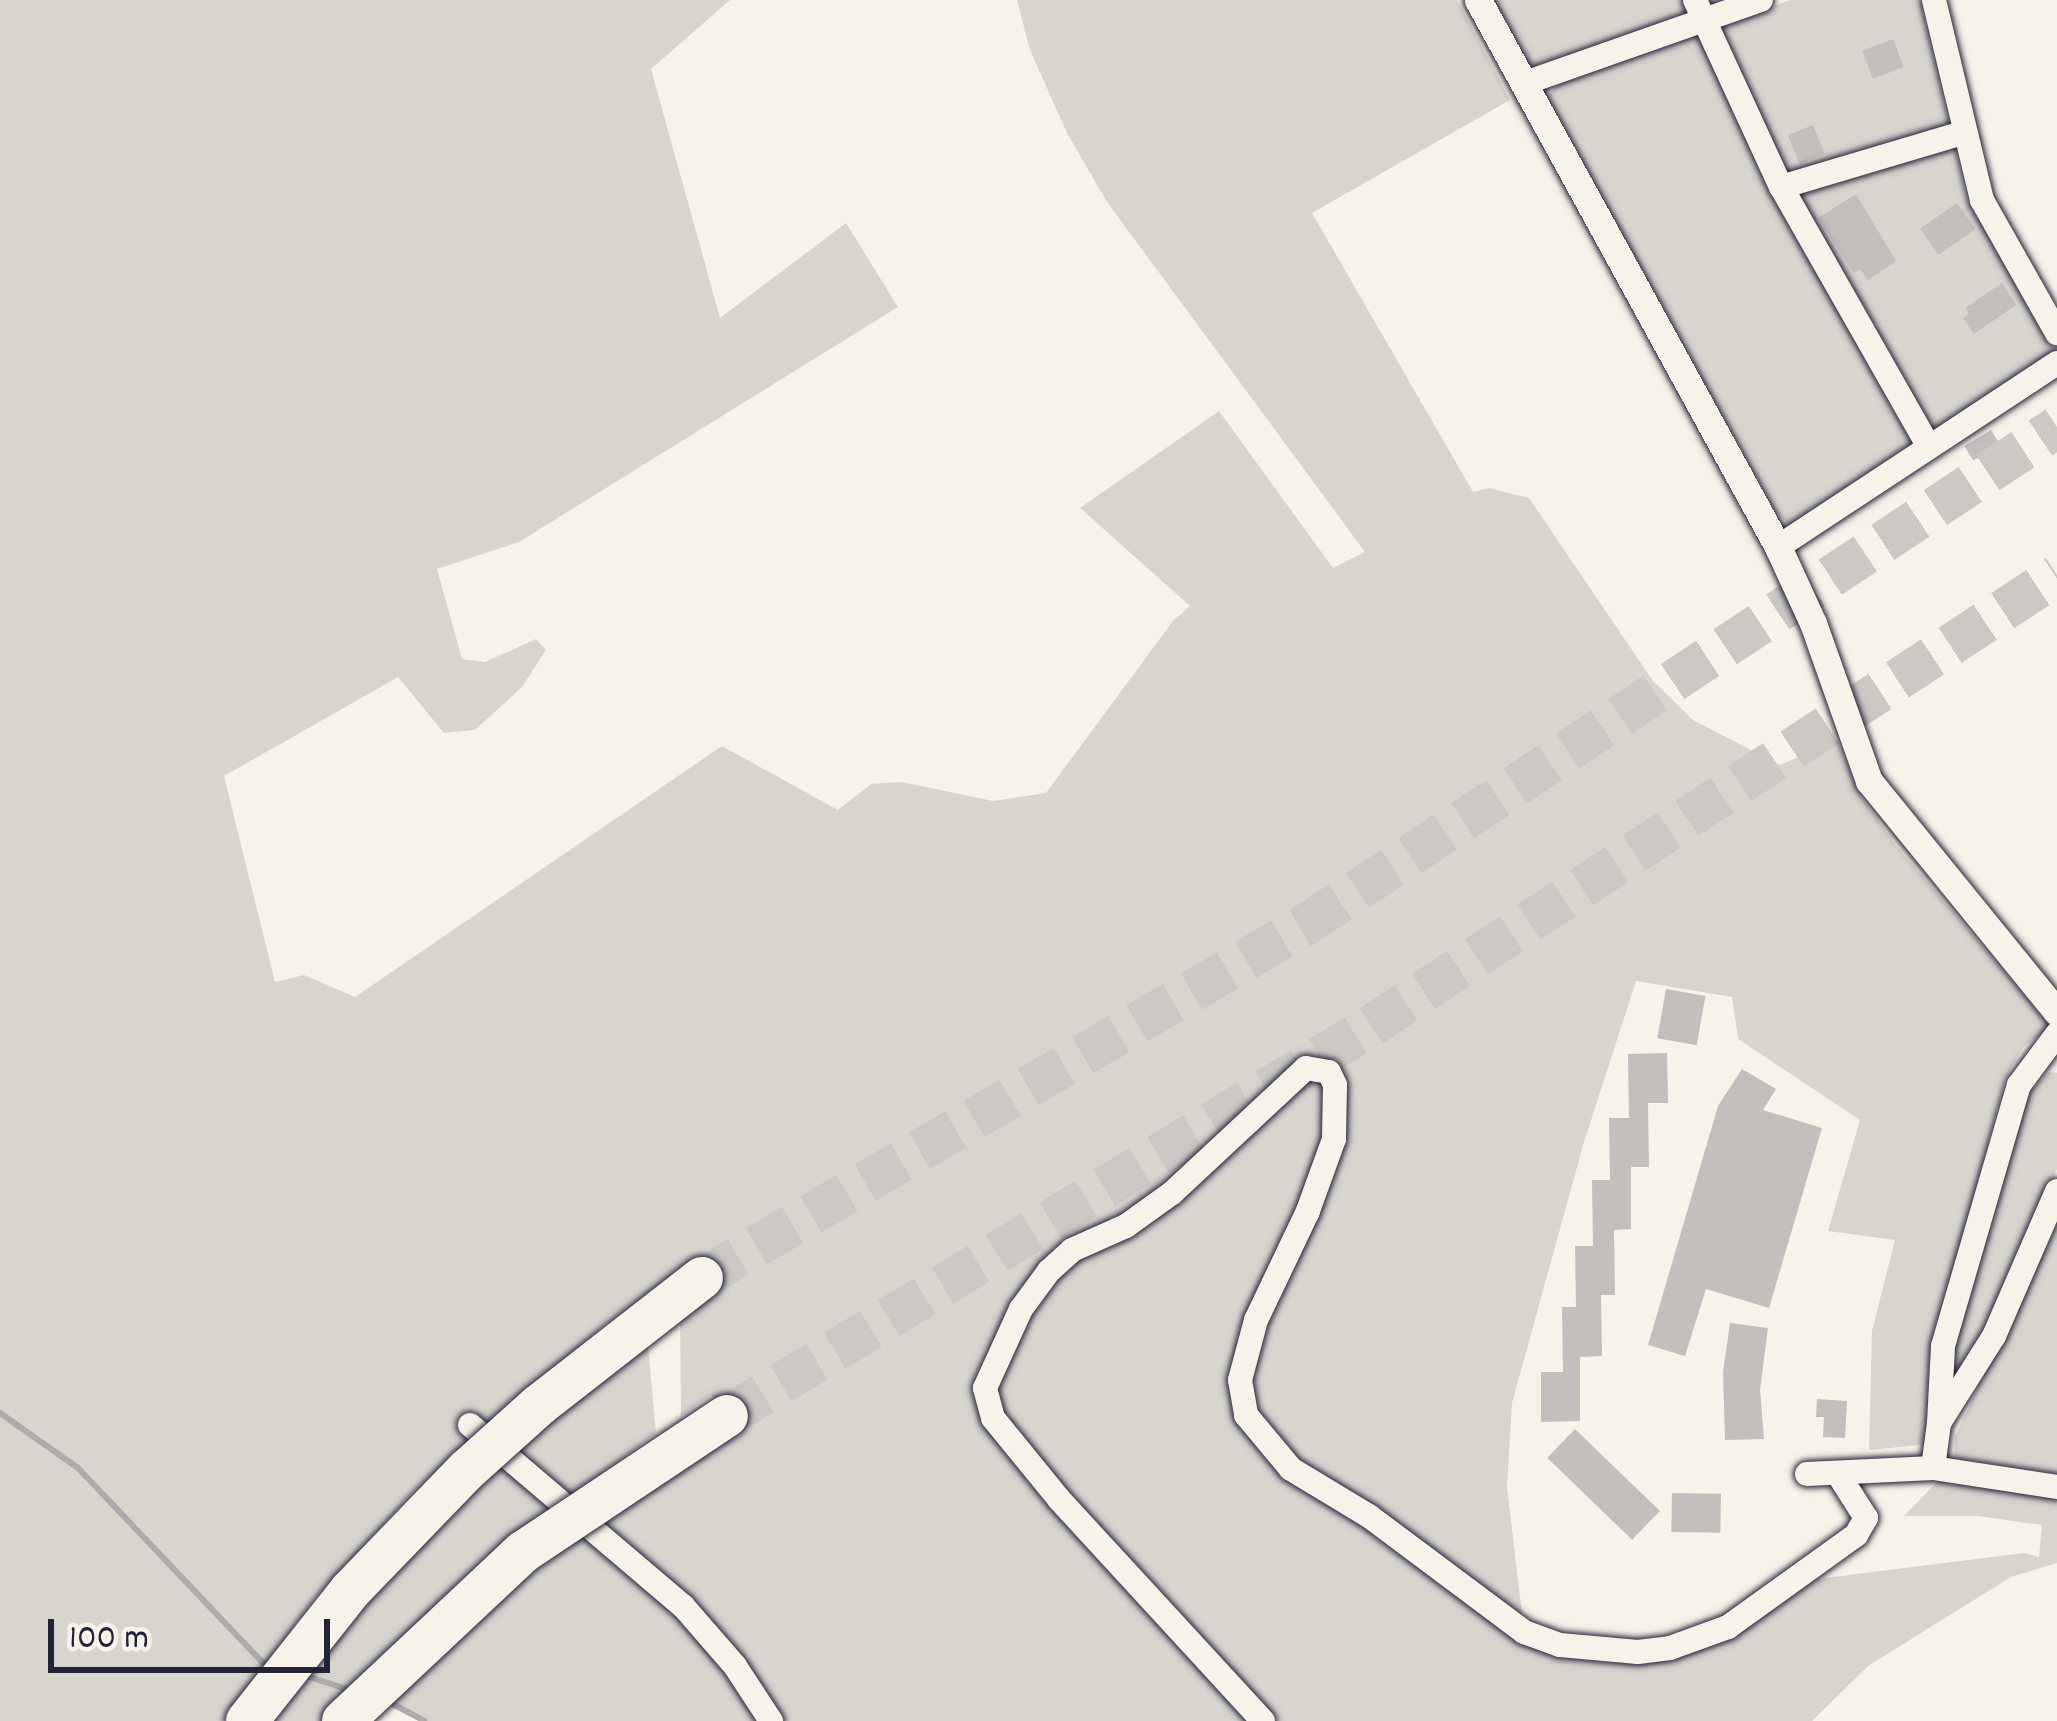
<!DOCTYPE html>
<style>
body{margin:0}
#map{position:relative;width:2057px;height:1721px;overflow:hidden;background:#f7f3e8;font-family:Dekko,sans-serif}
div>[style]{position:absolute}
.green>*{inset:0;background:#d8d5cf}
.stream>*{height:6px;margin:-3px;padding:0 3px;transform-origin:3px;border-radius:3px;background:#aeabad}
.building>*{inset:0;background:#c2bfbd;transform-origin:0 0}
.motorway-tunnel>*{height:42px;margin-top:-21px;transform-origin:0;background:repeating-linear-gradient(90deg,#ccc9c5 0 42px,transparent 0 63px)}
.roads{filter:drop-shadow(0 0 3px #22223b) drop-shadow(0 0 3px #22223b)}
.minor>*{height:24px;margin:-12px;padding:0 12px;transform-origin:12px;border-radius:12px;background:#f7f3e8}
.tertiary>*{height:27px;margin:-13.5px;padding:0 13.5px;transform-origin:13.5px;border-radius:13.5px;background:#f7f3e8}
.bridges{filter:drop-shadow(0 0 3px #22223b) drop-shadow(0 0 3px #22223b)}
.motorway-bridge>*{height:42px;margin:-21px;padding:0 21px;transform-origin:21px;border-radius:21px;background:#f7f3e8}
span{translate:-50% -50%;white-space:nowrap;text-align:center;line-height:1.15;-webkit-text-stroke:12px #f7f3e8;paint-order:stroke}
.scale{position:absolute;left:48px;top:1619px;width:282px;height:54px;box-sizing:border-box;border:6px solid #22223b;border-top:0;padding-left:15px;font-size:36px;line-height:42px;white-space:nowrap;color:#22223b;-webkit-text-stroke:9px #f7f3e8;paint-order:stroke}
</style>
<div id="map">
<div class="green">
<div style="clip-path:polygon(0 0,730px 0,651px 69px,720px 318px,846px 223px,898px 307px,519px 542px,437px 569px,462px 659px,485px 662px,536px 639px,546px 650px,522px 687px,475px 730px,444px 733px,398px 677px,224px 776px,275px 982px,304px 975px,355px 997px,722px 746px,838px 810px,871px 784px,902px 782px,993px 801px,1046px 793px,1173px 621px,1190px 606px,1080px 508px,1219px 411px,1333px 568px,1365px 552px,1107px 202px,1067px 133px,1030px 50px,1017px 0,1457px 0,1510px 100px,1312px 213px,1473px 492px,1489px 488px,1529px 498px,1653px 681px,1693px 720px,1780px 765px,1837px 740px,1861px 797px,1897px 847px,2051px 1026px,2023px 1047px,2005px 1079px,1957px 1260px,1929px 1444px,1869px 1450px,1872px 1331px,1895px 1240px,1828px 1231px,1860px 1120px,1738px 1039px,1732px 997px,1636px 981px,1584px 1142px,1512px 1403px,1507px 1487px,1524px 1631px,1670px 1648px,1793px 1582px,2024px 1553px,2039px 1557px,2042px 1525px,1978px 1516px,1904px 1516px,1940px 1479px,2057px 1497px,2057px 1563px,2011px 1577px,1868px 1666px,1812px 1721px,424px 1721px,391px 1703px,527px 1578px,727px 1416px,711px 1395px,681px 1416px,680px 1310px,691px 1264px,599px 1329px,415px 1490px,314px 1599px,223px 1721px,0 1721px)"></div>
<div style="clip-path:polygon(1491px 0,1728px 0,1529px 70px)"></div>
<div style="clip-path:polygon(1791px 0,1920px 0,1966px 197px,2057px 353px,1791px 526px,1777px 514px,1547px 97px,1564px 78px)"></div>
<div style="clip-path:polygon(2049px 1072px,2057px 1073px,2057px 1169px,1989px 1327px,1947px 1392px,1955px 1339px,2029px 1093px)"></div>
<div style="clip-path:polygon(2057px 1217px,2057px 1474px,1954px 1458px,1955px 1437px)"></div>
<div style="clip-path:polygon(647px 1334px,656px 1433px,502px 1549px,414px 1627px,322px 1721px,267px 1721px,306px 1668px,466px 1492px)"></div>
</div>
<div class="stream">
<div style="left:0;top:1413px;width:95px;rotate:35.2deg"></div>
<div style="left:78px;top:1468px;width:267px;rotate:46.5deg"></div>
<div style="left:262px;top:1662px;width:12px;rotate:20deg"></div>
<div style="left:303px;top:1675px;width:52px;rotate:17.7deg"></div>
<div style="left:389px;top:1702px;width:40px;rotate:28deg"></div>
</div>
<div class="building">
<div style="left:1893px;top:39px;width:30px;height:33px;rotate:69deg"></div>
<div style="left:1813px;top:125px;width:31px;height:27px;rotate:68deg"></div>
<div style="clip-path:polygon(1856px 194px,1896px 261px,1868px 280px,1860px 269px,1854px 273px,1818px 218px)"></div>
<div style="left:1957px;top:203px;width:32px;height:45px;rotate:55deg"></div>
<div style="clip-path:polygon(2002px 283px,2016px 305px,1974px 334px,1963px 318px,1969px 314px,1965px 308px)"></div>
<div style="left:1991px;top:430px;width:17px;height:31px;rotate:59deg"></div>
<div style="left:1666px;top:989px;width:40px;height:50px;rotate:10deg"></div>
<div style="clip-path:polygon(1667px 1053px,1668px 1103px,1648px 1103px,1649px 1167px,1631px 1167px,1631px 1229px,1614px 1230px,1615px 1295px,1601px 1295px,1602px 1356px,1580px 1357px,1580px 1421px,1541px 1422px,1541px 1372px,1563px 1372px,1562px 1307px,1576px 1307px,1575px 1246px,1593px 1246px,1592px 1180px,1610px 1180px,1609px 1118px,1629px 1118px,1628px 1054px)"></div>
<div style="clip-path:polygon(1742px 1069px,1776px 1089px,1763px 1110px,1822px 1128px,1769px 1308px,1706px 1289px,1685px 1356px,1648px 1345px,1718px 1106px)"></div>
<div style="clip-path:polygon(1730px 1323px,1768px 1328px,1760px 1390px,1764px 1439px,1725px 1440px,1723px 1372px)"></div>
<div style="clip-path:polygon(1817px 1399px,1847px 1401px,1845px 1438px,1823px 1437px,1824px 1417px,1816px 1417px)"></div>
<div style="left:1575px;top:1429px;width:118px;height:40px;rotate:44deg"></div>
<div style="left:1672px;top:1493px;width:49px;height:39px;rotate:1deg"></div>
</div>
<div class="motorway-tunnel">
<div style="left:702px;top:1278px;width:699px;rotate:-30.34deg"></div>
<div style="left:1305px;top:925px;width:902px;rotate:-33.51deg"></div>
<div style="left:727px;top:1416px;width:753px;rotate:-31.2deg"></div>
<div style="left:1371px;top:1026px;width:821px;rotate:-33.32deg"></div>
</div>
<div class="roads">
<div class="minor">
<div style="left:1695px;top:0;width:206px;rotate:65.3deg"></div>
<div style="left:1934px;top:0;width:206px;rotate:76.5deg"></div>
<div style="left:1982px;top:200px;width:153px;rotate:60.6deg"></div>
<div style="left:1525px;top:83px;width:250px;rotate:-19.4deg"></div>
<div style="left:1929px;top:447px;width:299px;rotate:-119.6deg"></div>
<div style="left:1781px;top:187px;width:192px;rotate:-16.6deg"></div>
<div style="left:1778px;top:547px;width:334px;rotate:-33.4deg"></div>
<div style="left:1939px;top:1423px;width:77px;rotate:-87deg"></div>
<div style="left:1943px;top:1346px;width:272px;rotate:-73.8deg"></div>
<div style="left:2019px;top:1085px;width:64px;rotate:-53.3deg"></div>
<div style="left:470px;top:1425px;width:280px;rotate:40.4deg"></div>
<div style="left:683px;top:1606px;width:79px;rotate:49.1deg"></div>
<div style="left:735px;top:1666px;width:66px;rotate:56.8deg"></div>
<div style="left:1933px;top:1468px;width:45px;rotate:-82.4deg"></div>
<div style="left:1939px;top:1423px;width:103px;rotate:-57.7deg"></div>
<div style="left:1994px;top:1336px;width:158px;rotate:-66.5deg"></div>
<div style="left:1807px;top:1474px;width:126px;rotate:-2.7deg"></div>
<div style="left:1933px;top:1468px;width:125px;rotate:8.7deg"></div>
<div style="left:1263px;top:1721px;width:301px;rotate:-132.6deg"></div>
<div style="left:1059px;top:1499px;width:104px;rotate:-129.2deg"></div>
<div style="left:993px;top:1418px;width:31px;rotate:-105deg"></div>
<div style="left:985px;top:1388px;width:87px;rotate:-65.5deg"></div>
<div style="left:1021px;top:1309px;width:47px;rotate:-53.6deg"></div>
<div style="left:1049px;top:1271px;width:31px;rotate:-42deg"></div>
<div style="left:1072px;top:1250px;width:59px;rotate:-24deg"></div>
<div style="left:1126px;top:1226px;width:57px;rotate:-35.7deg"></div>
<div style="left:1172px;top:1193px;width:183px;rotate:-43deg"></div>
<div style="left:1306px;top:1068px;width:23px;rotate:10deg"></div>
<div style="left:1329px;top:1072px;width:14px;rotate:65deg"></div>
<div style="left:1335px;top:1085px;width:54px;rotate:91.1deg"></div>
<div style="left:1334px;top:1139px;width:77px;rotate:109.9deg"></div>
<div style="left:1308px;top:1211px;width:121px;rotate:115.5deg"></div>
<div style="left:1256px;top:1320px;width:62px;rotate:104.9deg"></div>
<div style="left:1240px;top:1380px;width:36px;rotate:80deg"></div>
<div style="left:1246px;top:1415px;width:70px;rotate:50.2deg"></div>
<div style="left:1291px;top:1469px;width:91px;rotate:31.1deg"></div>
<div style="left:1369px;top:1516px;width:194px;rotate:36.8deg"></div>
<div style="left:1524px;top:1632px;width:38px;rotate:20deg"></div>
<div style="left:1560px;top:1645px;width:78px;rotate:5.1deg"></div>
<div style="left:1638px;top:1652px;width:32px;rotate:-7deg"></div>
<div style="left:1670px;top:1648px;width:62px;rotate:-19.9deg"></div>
<div style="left:1728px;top:1627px;width:158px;rotate:-35.7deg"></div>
<div style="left:1856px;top:1535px;width:20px;rotate:-60deg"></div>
<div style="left:1866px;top:1518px;width:52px;rotate:-122.5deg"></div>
</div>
<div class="tertiary">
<div style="left:1478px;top:0;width:624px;rotate:61.26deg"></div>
<div style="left:1778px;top:547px;width:84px;rotate:65.3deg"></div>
<div style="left:1813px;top:623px;width:168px;rotate:70.5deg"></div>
<div style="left:1869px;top:781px;width:298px;rotate:50.9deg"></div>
</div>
</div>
<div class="bridges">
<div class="motorway-bridge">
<div style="left:247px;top:1721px;width:166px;rotate:-51.6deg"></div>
<div style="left:350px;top:1591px;width:170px;rotate:-46deg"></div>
<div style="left:468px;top:1469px;width:94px;rotate:-42deg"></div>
<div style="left:538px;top:1406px;width:208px;rotate:-38deg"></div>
<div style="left:343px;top:1721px;width:247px;rotate:-43.2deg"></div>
<div style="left:523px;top:1552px;width:245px;rotate:-33.7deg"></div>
</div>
</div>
<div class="scale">100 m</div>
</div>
